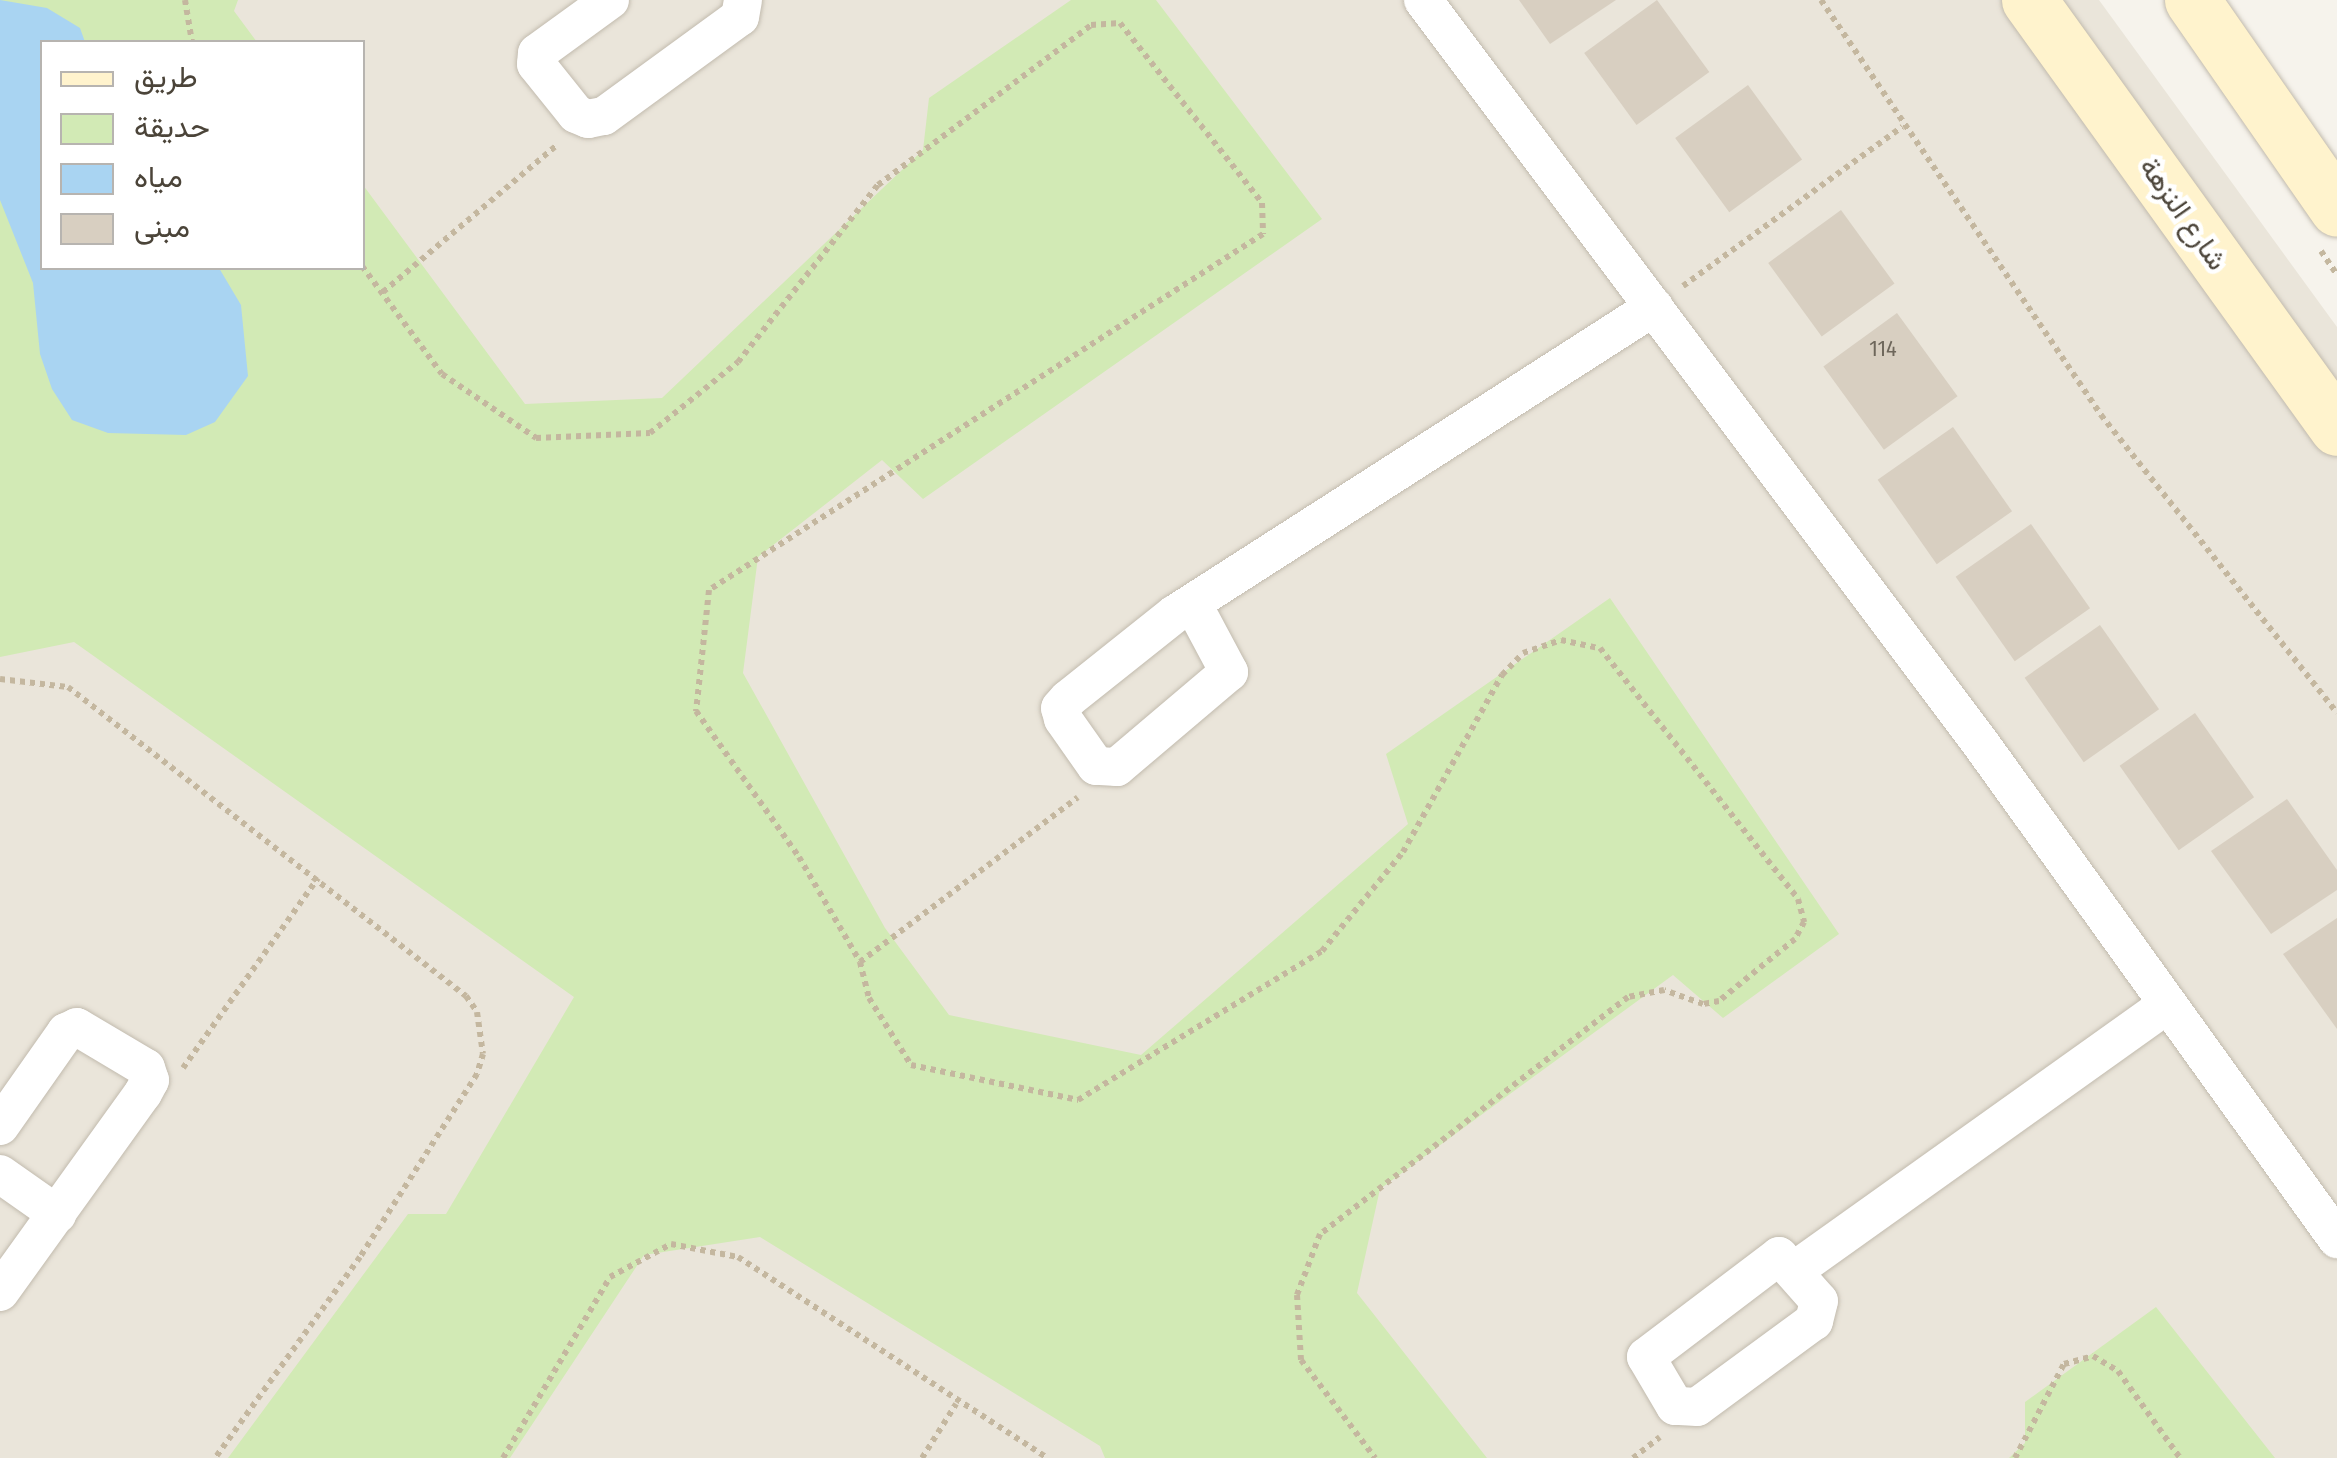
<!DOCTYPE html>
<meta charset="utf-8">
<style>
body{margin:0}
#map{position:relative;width:2337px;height:1458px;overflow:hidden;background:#f6f3ec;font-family:"Fira Sans Condensed",Vazirmatn,sans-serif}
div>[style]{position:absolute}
.residential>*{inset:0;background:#eae5da}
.green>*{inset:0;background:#d2eab5}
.water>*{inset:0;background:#a9d4f2}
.building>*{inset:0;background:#d8cfc1;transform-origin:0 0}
.path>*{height:6px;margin-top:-3px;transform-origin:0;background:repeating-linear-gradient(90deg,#c4b79f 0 5px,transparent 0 10px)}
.roads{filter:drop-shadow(0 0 2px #c2bbae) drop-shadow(0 0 2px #c2bbae)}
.street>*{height:38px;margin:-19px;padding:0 19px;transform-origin:19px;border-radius:19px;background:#fff}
.secondary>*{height:55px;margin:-27.5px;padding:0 27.5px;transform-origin:27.5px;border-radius:27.5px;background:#fff3cd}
span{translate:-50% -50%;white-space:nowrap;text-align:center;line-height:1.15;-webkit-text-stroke:9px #fff;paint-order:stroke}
.number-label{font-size:22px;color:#6e675b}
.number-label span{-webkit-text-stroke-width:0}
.street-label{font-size:28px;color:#4b4439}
.legend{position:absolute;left:40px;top:40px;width:325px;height:230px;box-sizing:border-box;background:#fff;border:2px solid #b7b4b0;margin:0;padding:12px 18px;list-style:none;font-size:30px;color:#4b4439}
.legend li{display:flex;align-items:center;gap:20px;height:50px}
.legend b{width:50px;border:2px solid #b7b4b0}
</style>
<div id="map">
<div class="residential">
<div style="clip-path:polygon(evenodd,0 0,2099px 0,2337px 327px,2337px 1458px,0 1458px,0 0,42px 42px,362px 42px,362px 268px,42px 268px,42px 42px)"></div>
</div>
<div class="green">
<div style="clip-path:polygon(0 0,238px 0,234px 11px,257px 42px,42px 42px,42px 268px,362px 268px,363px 185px,525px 404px,662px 398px,923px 150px,929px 98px,1071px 0,1156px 0,1322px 219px,923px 499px,882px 460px,758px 557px,743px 673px,885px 928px,949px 1015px,1141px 1055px,1408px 824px,1386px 754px,1610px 598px,1839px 934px,1723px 1018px,1673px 975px,1380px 1189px,1357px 1293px,1487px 1458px,1105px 1458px,1100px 1446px,760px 1237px,644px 1255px,510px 1458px,228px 1458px,408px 1214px,446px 1214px,574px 997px,74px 642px,0 657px)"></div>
<div style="clip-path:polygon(2156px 1307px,2275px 1458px,2009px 1458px,2025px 1443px,2025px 1402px)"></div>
</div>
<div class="water">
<div style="clip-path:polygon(0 0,47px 8px,80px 28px,85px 42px,42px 42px,42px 268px,219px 268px,241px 305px,248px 376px,215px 422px,186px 435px,108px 433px,72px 420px,52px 389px,40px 354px,33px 283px,0 200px)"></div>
</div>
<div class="building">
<div style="clip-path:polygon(1519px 0,1616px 0,1550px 44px)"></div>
<div style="left:1657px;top:0;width:89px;height:90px;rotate:54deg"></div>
<div style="left:1748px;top:85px;width:92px;height:90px;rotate:54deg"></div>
<div style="left:1841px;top:210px;width:91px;height:90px;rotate:54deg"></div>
<div style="left:1897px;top:313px;width:103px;height:91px;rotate:54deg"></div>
<div style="left:1953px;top:427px;width:103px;height:92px;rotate:55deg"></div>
<div style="left:2031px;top:524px;width:103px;height:92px;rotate:55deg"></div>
<div style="left:2100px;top:625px;width:103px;height:92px;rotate:55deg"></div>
<div style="left:2195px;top:713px;width:103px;height:92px;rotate:55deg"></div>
<div style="clip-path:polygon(2287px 799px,2337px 870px,2337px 890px,2271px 934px,2211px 851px)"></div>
<div style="clip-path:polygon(2337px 918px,2337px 1029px,2283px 954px)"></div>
</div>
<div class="path">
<div style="left:185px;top:0;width:43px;rotate:80.5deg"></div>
<div style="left:1821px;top:0;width:501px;rotate:55.99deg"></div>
<div style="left:2101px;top:415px;width:380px;rotate:51.6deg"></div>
<div style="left:2321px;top:251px;width:29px;rotate:56deg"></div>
<div style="left:362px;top:266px;width:134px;rotate:53.5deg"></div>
<div style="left:442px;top:374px;width:114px;rotate:34.2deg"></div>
<div style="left:536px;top:438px;width:114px;rotate:-2.5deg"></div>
<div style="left:650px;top:433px;width:113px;rotate:-38.9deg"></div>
<div style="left:738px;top:362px;width:226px;rotate:-51.7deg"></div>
<div style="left:878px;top:185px;width:266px;rotate:-36.9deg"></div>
<div style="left:1091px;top:25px;width:29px;rotate:-4deg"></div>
<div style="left:1120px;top:23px;width:229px;rotate:51.7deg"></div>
<div style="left:1262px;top:203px;width:31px;rotate:88deg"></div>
<div style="left:1263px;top:234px;width:659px;rotate:147.28deg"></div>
<div style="left:709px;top:590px;width:122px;rotate:96.1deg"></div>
<div style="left:696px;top:711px;width:179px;rotate:54.8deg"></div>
<div style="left:799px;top:857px;width:121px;rotate:59.8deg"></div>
<div style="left:860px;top:962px;width:37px;rotate:76deg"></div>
<div style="left:869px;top:998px;width:79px;rotate:57.9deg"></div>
<div style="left:911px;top:1065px;width:171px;rotate:11.8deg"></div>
<div style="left:1078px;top:1100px;width:286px;rotate:-31.4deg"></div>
<div style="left:1322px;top:951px;width:128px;rotate:-50.7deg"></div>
<div style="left:1403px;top:852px;width:203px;rotate:-60.8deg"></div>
<div style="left:1502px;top:675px;width:30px;rotate:-46deg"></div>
<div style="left:1523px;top:653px;width:40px;rotate:-18.9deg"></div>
<div style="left:1561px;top:640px;width:40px;rotate:12deg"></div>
<div style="left:1600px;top:648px;width:320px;rotate:51.7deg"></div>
<div style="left:1798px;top:899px;width:24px;rotate:75deg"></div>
<div style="left:1804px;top:922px;width:19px;rotate:118deg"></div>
<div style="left:1795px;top:939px;width:98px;rotate:140.8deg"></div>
<div style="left:1719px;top:1001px;width:16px;rotate:169deg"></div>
<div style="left:1703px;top:1004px;width:41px;rotate:-160.3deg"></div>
<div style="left:1664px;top:990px;width:37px;rotate:169deg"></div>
<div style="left:1628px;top:997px;width:389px;rotate:142.4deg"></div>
<div style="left:1320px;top:1234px;width:65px;rotate:110.7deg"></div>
<div style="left:1297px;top:1295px;width:65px;rotate:86.5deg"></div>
<div style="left:1301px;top:1360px;width:123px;rotate:52.9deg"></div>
<div style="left:1683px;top:286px;width:271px;rotate:-36deg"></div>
<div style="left:383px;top:292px;width:229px;rotate:-40.2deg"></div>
<div style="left:0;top:679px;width:68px;rotate:6.7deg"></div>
<div style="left:68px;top:687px;width:504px;rotate:37.83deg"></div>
<div style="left:466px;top:996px;width:19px;rotate:55deg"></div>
<div style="left:477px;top:1012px;width:42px;rotate:81.9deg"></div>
<div style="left:483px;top:1054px;width:21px;rotate:107deg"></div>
<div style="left:477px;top:1074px;width:217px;rotate:122.6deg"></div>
<div style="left:360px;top:1257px;width:248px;rotate:125.8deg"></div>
<div style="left:860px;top:962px;width:273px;rotate:-37.1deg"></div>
<div style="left:183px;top:1068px;width:233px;rotate:-54.6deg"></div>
<div style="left:503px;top:1458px;width:210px;rotate:-59.4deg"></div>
<div style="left:610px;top:1277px;width:69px;rotate:-28.4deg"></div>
<div style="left:671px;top:1244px;width:68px;rotate:11deg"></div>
<div style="left:738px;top:1257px;width:369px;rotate:33deg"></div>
<div style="left:922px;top:1458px;width:64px;rotate:-57.8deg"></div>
<div style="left:1633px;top:1458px;width:34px;rotate:-38deg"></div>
<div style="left:2015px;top:1458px;width:106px;rotate:-62.5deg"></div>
<div style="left:2064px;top:1364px;width:30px;rotate:-15deg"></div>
<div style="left:2093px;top:1356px;width:29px;rotate:31deg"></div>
<div style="left:2118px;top:1371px;width:107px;rotate:54.5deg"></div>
</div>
<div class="roads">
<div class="street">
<div style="left:610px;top:0;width:90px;rotate:144deg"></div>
<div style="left:537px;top:53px;width:11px;rotate:95deg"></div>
<div style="left:536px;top:64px;width:64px;rotate:51.3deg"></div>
<div style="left:576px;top:114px;width:13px;rotate:23deg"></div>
<div style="left:588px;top:119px;width:16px;rotate:-11deg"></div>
<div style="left:604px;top:116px;width:168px;rotate:-36.1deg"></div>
<div style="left:740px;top:17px;width:17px;rotate:-80deg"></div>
<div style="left:1423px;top:0;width:930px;rotate:53.13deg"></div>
<div style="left:1981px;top:744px;width:610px;rotate:54.28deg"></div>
<div style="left:1188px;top:610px;width:11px;rotate:22deg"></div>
<div style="left:1198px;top:614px;width:66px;rotate:61.9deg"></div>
<div style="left:1229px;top:672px;width:147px;rotate:139.7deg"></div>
<div style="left:1117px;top:767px;width:21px;rotate:-177deg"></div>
<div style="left:1096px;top:766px;width:57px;rotate:-125.1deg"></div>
<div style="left:1063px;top:719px;width:11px;rotate:-105deg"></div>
<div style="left:1060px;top:708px;width:12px;rotate:-48deg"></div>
<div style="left:1068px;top:699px;width:137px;rotate:-38.5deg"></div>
<div style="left:1175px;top:614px;width:569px;rotate:-32.66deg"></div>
<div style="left:0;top:1126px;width:115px;rotate:-54.9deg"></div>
<div style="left:66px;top:1032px;width:12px;rotate:-24deg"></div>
<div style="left:77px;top:1027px;width:80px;rotate:30.7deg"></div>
<div style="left:146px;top:1068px;width:13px;rotate:72deg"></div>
<div style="left:150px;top:1080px;width:15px;rotate:118deg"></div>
<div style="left:143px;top:1093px;width:245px;rotate:125.7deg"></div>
<div style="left:0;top:1174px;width:70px;rotate:35.1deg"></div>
<div style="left:1779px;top:1256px;width:60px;rotate:48.4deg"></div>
<div style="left:1819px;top:1301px;width:21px;rotate:104deg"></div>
<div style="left:1814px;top:1321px;width:145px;rotate:143.7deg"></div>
<div style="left:1697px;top:1407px;width:22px;rotate:-177deg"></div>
<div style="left:1675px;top:1406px;width:57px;rotate:-120.6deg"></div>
<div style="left:1646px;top:1357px;width:167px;rotate:-37.2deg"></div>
<div style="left:1795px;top:1270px;width:453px;rotate:-35.5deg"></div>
</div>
<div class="secondary">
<div style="left:2029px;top:0;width:527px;rotate:54.26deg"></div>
<div style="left:2192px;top:0;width:254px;rotate:55.2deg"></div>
</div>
</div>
<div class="number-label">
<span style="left:1883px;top:349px">114</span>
</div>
<div class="street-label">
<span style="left:2183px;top:214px;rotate:55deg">شارع النزهة</span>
</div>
<ul class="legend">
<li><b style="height:12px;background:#fff3cd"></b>طريق</li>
<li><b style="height:28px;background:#d2eab5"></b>حديقة</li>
<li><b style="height:28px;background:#a9d4f2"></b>مياه</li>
<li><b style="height:28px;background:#d8cfc1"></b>مبنى</li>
</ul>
</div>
